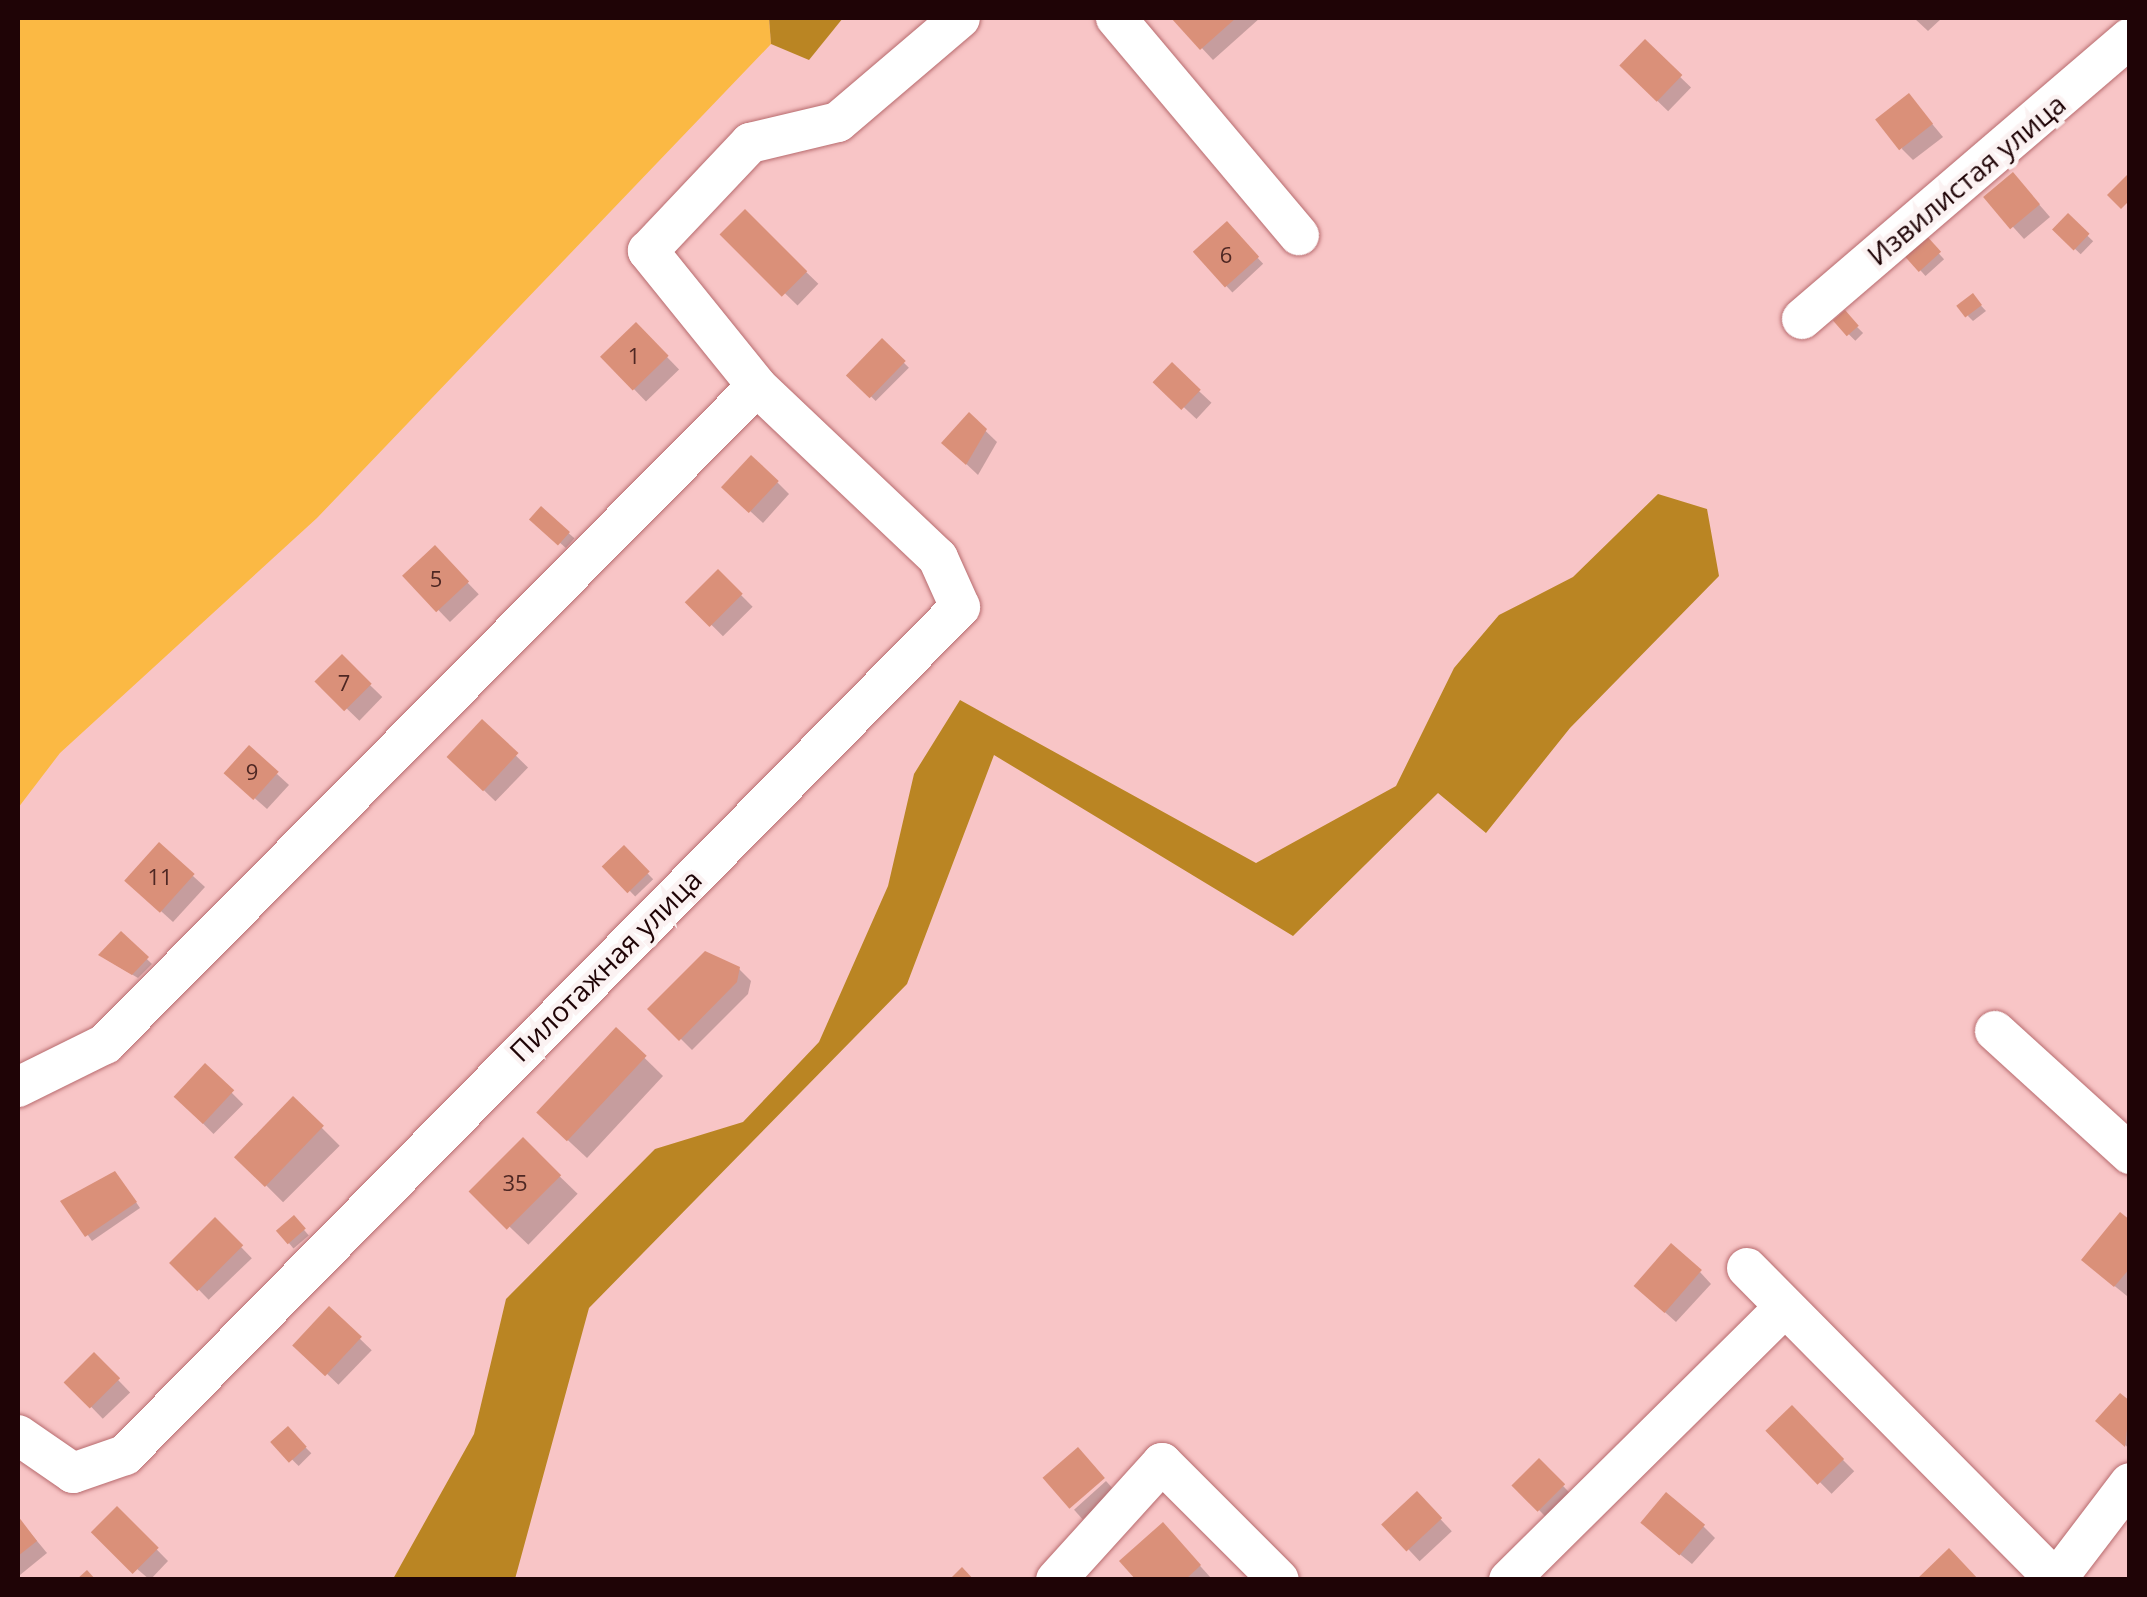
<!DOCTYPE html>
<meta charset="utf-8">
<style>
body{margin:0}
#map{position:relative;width:2147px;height:1597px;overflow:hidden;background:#f8c5c6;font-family:"Open Sans",sans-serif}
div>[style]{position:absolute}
.green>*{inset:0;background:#fbb944}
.forest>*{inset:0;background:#ba8523}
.shadow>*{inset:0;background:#0003;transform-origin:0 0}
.building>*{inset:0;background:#da9079;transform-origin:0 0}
.roads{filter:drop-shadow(0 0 2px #b76b6e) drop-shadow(0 0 2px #b76b6e)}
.minor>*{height:40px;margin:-20px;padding:0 20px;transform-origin:20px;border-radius:20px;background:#fff}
span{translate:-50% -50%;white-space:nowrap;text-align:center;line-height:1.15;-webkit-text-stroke:9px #fbf2f2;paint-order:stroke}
.number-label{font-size:22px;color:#4e2723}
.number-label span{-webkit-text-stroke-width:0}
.street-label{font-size:28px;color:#1f0406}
.frame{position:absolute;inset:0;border:20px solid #1f0406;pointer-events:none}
</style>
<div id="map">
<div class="green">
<div style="clip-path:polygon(18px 18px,769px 18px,771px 44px,317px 518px,60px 753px,18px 808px)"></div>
</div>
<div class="forest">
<div style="clip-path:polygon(769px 18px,843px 18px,809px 60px,771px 44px)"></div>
<div style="clip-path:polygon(1658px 494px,1707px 509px,1719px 576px,1570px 728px,1486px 833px,1438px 793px,1293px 936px,994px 755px,907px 984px,589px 1308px,515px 1579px,393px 1579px,474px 1434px,506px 1299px,655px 1149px,743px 1122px,819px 1042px,888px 886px,914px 774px,960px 700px,1256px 863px,1396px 786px,1454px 668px,1499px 615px,1573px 577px)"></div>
</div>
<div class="shadow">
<div style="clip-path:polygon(1174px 18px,1260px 18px,1213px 60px)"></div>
<div style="clip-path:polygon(1914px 18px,1942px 18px,1928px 31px)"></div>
<div style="left:1645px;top:43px;width:64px;height:33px;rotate:44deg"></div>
<div style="clip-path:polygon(1909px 96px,1943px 137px,1913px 160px,1902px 149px)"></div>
<div style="clip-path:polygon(2024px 187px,2050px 217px,2024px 239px,1986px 197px)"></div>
<div style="left:745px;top:213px;width:102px;height:30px;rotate:44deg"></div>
<div style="left:2068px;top:217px;width:35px;height:18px;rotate:44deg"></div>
<div style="left:1227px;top:225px;width:53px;height:42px;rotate:47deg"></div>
<div style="left:1924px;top:237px;width:30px;height:25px;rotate:48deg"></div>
<div style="clip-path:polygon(1973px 297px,1986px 311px,1973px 321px,1968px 316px)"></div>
<div style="left:1844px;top:314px;width:27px;height:11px;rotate:45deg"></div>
<div style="left:636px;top:325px;width:62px;height:46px;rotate:46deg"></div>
<div style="left:882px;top:341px;width:38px;height:47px;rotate:45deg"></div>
<div style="left:1172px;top:366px;width:54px;height:22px;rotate:43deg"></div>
<div style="clip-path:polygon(969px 415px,997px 442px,978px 475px,944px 443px)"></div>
<div style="clip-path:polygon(777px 482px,789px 494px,763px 523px,737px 499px)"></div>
<div style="left:542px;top:510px;width:43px;height:13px;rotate:41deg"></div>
<div style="left:435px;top:549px;width:63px;height:40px;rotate:46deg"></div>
<div style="left:718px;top:572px;width:49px;height:42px;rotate:45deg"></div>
<div style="left:342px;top:658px;width:56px;height:33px;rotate:44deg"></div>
<div style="left:482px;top:723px;width:64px;height:47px;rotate:44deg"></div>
<div style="clip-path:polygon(277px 774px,289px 785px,267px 809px,239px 784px)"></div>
<div style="left:624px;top:849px;width:42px;height:25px;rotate:46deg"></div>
<div style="clip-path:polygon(193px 876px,205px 887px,173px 922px,140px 892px)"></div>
<div style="clip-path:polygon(121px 934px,152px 964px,138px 978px,106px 959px)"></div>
<div style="clip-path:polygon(739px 969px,751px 981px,748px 994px,692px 1050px,651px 1009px)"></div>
<div style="clip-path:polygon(616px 1030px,663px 1076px,587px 1158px,557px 1130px)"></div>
<div style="left:205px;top:1066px;width:54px;height:42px;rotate:45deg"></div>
<div style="left:293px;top:1099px;width:66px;height:80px;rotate:45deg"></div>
<div style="left:523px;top:1141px;width:76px;height:71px;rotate:44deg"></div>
<div style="clip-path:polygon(120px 1179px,140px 1208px,92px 1241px,64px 1201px)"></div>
<div style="left:294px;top:1218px;width:23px;height:20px;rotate:50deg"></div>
<div style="left:215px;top:1220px;width:53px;height:60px;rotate:46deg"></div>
<div style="clip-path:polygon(2130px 1223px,2130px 1293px,2127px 1296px,2096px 1271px)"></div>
<div style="clip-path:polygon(1700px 1272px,1711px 1284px,1676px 1322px,1647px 1296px)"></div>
<div style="left:330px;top:1310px;width:58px;height:48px;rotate:44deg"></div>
<div style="left:94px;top:1355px;width:52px;height:38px;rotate:46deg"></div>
<div style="clip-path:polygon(2130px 1404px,2130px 1449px,2110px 1433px)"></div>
<div style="left:1792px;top:1409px;width:88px;height:32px;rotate:45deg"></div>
<div style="left:288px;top:1430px;width:33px;height:18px;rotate:45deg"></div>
<div style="left:1539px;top:1461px;width:52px;height:34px;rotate:46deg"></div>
<div style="left:1106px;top:1481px;width:13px;height:43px;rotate:48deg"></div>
<div style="left:1417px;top:1494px;width:51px;height:44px;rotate:47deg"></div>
<div style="clip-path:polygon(117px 1509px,168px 1561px,150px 1580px,94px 1532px)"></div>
<div style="clip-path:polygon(18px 1518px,47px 1553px,20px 1575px,18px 1572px)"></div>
<div style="clip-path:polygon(1703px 1526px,1715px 1538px,1692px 1564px,1655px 1534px)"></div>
<div style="clip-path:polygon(1174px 1537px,1211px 1578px,1209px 1580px,1140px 1580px)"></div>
</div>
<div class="building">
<div style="clip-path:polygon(1171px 18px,1236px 18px,1200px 50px)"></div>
<div style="left:1645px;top:39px;width:52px;height:37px;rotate:44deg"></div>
<div style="left:1909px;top:93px;width:39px;height:43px;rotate:52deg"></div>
<div style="left:2013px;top:172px;width:42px;height:39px;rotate:50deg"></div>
<div style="clip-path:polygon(2130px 172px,2130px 200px,2121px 209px,2107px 195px)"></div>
<div style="left:745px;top:209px;width:88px;height:36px;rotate:45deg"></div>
<div style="left:2068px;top:213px;width:30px;height:23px;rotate:44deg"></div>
<div style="left:1227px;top:221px;width:48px;height:46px;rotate:48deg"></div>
<div style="left:1925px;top:234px;width:24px;height:30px;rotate:48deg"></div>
<div style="left:1973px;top:293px;width:15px;height:21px;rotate:53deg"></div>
<div style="left:1845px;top:310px;width:21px;height:16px;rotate:49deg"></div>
<div style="left:636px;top:322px;width:47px;height:50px;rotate:46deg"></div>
<div style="left:882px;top:338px;width:33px;height:52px;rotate:44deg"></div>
<div style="left:1172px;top:362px;width:40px;height:28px;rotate:44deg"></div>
<div style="clip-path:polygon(969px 412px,987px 429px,966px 465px,941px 443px)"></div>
<div style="left:751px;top:455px;width:38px;height:44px;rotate:43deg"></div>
<div style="left:541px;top:506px;width:39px;height:18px;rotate:42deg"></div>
<div style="left:435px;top:545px;width:50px;height:45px;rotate:47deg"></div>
<div style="left:718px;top:569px;width:35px;height:47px;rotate:45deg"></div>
<div style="left:342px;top:654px;width:42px;height:39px;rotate:45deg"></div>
<div style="left:482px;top:719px;width:50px;height:52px;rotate:43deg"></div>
<div style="left:249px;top:745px;width:40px;height:38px;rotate:42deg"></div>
<div style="left:159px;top:842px;width:48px;height:52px;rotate:42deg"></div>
<div style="left:624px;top:845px;width:37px;height:31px;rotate:46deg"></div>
<div style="clip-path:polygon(121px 931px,149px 957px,132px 975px,98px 955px)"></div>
<div style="clip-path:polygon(705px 951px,740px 967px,737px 982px,679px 1041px,647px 1009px)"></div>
<div style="left:616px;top:1027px;width:42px;height:117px;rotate:43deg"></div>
<div style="left:205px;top:1063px;width:40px;height:46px;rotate:43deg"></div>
<div style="left:293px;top:1096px;width:43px;height:85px;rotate:44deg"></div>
<div style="left:523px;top:1137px;width:54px;height:77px;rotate:45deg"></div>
<div style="clip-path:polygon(115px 1171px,137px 1202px,85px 1237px,60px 1201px)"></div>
<div style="clip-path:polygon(2120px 1212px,2130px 1220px,2130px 1268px,2114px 1287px,2081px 1260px)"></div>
<div style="left:294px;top:1215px;width:18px;height:24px;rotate:49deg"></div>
<div style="left:215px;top:1217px;width:40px;height:65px;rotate:45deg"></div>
<div style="left:1671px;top:1243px;width:41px;height:57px;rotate:41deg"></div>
<div style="left:329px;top:1306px;width:45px;height:54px;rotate:43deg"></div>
<div style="left:94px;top:1352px;width:37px;height:43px;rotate:45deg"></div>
<div style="clip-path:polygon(2120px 1393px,2130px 1401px,2125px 1447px,2095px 1421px)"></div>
<div style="left:1792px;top:1405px;width:75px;height:37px;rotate:46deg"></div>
<div style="left:288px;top:1426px;width:28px;height:24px;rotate:48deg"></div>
<div style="left:1078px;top:1447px;width:41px;height:47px;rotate:49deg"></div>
<div style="left:1539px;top:1458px;width:37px;height:39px;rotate:45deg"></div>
<div style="left:1417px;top:1491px;width:37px;height:49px;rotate:47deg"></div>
<div style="left:1666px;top:1492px;width:51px;height:40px;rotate:40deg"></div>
<div style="left:117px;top:1506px;width:59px;height:37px;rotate:45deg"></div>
<div style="clip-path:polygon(18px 1516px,37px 1541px,18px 1556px)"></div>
<div style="clip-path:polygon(1163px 1522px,1201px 1565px,1185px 1580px,1136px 1580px,1119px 1561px)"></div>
<div style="clip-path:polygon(1949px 1548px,1979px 1580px,1916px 1580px)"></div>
<div style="clip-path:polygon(962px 1567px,974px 1580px,949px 1580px)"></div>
<div style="clip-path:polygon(87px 1570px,96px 1580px,76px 1580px)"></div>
</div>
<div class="roads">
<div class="minor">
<div style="left:1116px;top:18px;width:284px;rotate:49.9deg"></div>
<div style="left:1802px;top:319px;width:432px;rotate:-40.6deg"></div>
<div style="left:1995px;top:1031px;width:183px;rotate:42.3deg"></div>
<div style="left:18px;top:1087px;width:97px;rotate:-26.3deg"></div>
<div style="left:105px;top:1044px;width:926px;rotate:-45.26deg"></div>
<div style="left:1747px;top:1268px;width:439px;rotate:45.3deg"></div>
<div style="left:2056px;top:1580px;width:122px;rotate:-52.7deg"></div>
<div style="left:18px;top:1435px;width:67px;rotate:34.6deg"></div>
<div style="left:73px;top:1473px;width:55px;rotate:-19.1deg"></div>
<div style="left:125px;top:1455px;width:1190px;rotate:-45.44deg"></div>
<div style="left:960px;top:607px;width:54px;rotate:-114.2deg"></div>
<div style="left:938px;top:558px;width:250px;rotate:-136.5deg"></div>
<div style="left:757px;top:386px;width:174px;rotate:-128.9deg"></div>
<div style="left:648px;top:251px;width:149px;rotate:-46.6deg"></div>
<div style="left:750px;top:143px;width:90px;rotate:-13.4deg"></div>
<div style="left:838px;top:122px;width:160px;rotate:-40.4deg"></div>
<div style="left:1056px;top:1580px;width:158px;rotate:-47.8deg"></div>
<div style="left:1162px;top:1463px;width:165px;rotate:45deg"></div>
<div style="left:1509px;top:1580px;width:388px;rotate:-44.7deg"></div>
</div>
</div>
<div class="number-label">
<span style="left:1226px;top:255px">6</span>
<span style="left:634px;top:356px">1</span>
<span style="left:436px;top:579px">5</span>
<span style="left:344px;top:683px">7</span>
<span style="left:252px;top:772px">9</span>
<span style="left:160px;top:877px">11</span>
<span style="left:515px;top:1183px">35</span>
</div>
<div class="street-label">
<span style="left:1966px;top:179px;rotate:-40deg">Извилистая улица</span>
<span style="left:605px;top:965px;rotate:-45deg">Пилотажная улица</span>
</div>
<div class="frame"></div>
</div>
